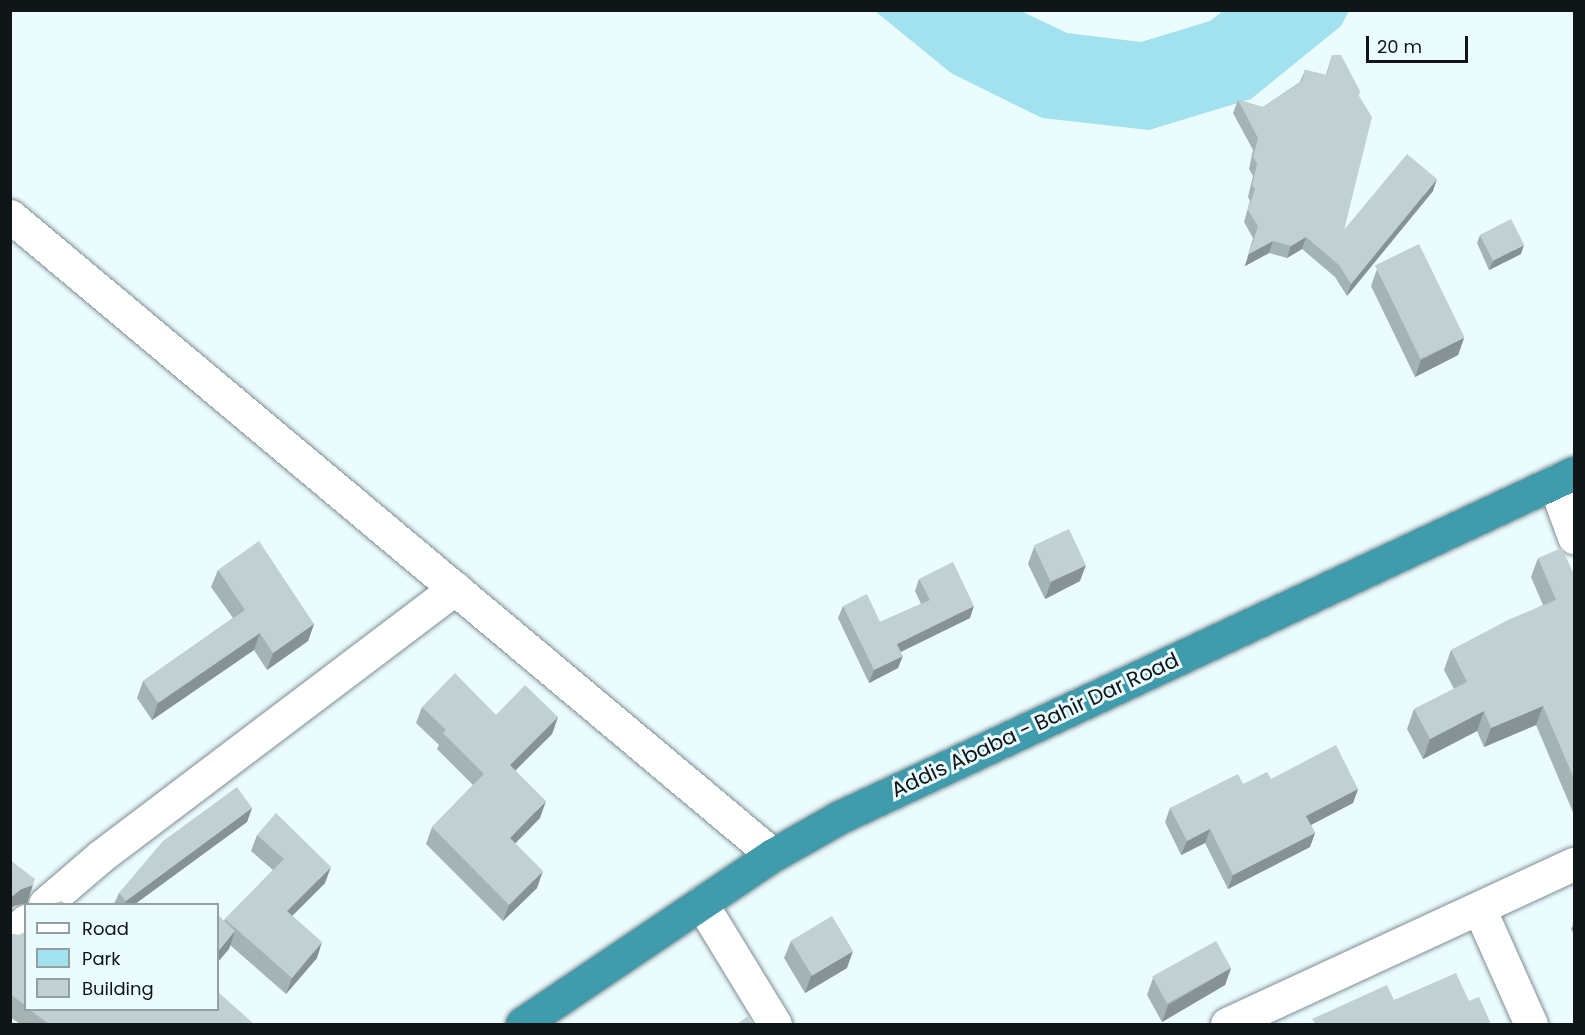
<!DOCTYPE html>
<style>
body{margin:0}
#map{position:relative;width:1585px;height:1035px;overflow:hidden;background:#ebfcff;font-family:Poppins,sans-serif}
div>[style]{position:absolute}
.green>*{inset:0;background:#a2e2ee}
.roads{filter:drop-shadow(0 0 2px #7e8d90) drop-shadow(0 0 2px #7e8d90)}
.street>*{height:33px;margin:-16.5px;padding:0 16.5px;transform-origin:16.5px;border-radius:16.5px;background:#fff}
.highway>*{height:33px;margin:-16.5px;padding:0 16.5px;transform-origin:16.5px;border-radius:16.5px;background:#409cac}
.wall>*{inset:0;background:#a5b3b5}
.shaded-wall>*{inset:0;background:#869294}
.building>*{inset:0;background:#c0d0d3;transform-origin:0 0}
span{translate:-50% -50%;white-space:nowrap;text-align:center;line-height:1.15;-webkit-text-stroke:6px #ebfcff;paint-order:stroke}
.street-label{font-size:21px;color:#101617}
.frame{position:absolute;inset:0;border:12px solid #101617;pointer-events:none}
.legend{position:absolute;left:24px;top:903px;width:195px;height:108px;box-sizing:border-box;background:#ebfcff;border:2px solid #93a0a2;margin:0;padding:8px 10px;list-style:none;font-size:18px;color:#101617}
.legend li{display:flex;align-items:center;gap:12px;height:30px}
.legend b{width:30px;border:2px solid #93a0a2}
.scale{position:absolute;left:1366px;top:36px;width:102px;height:27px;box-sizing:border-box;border:3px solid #101617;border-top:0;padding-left:8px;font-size:18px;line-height:21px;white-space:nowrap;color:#101617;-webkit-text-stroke:4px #ebfcff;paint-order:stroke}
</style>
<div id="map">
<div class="green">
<div style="clip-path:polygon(875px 11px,1021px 11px,1067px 33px,1141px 42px,1210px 21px,1223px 11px,1349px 11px,1341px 26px,1251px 99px,1149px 130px,1042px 118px,951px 73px)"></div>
</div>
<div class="roads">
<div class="street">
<div style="left:10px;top:216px;width:995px;rotate:39.95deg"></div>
<div style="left:1554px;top:482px;width:59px;rotate:70deg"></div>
<div style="left:701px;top:903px;width:142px;rotate:58.6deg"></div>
<div style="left:45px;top:904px;width:74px;rotate:-40.6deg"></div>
<div style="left:101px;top:856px;width:444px;rotate:-37.1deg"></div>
<div style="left:1479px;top:908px;width:127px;rotate:65.9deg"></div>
<div style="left:10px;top:934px;width:21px;rotate:-39deg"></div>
<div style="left:1227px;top:1024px;width:382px;rotate:-24.8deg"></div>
</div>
<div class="highway">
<div style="left:522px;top:1024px;width:303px;rotate:-34deg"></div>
<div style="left:773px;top:855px;width:77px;rotate:-29.6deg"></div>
<div style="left:840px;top:817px;width:811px;rotate:-25.11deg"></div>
</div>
</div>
<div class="wall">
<div style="clip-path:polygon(1332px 55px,1359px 96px,1344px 230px,1433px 191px,1347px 296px,1335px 277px,1302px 249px,1287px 258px,1269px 253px,1245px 266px,1253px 238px,1244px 222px,1250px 201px,1248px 197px,1253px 176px,1249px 169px,1253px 150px,1233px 113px,1238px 100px,1263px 107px,1300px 82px,1305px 70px,1326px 75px)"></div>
<div style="clip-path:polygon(1480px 235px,1521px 254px,1489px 270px,1477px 243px)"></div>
<div style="clip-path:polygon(1377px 269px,1464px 338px,1458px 355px,1415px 377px,1371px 286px)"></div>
<div style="clip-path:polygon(1034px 547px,1080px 581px,1045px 599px,1028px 564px)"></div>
<div style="clip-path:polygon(1538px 558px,1575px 577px,1575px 817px,1536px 725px,1484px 747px,1477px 731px,1423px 759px,1407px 729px,1414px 709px,1454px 689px,1444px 670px,1451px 650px,1543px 605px,1531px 577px)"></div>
<div style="clip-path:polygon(218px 570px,314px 624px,308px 641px,267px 670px,254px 650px,152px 720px,137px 698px,143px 681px,233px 618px,211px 587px)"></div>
<div style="clip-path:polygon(919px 579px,970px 618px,901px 652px,898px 668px,869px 683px,838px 618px,843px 606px,880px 622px,921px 604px,915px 591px)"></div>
<div style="clip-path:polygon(422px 707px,496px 715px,558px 717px,552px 734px,515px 770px,540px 818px,515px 843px,537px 888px,503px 921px,426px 844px,432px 827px,473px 785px,437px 749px,439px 745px,416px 723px)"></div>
<div style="clip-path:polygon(1271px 779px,1358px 789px,1353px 803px,1311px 825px,1315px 833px,1310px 847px,1228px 889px,1205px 843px,1181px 855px,1165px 822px,1170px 808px,1243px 784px)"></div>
<div style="clip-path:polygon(252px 808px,247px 822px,135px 904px,114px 904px,119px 893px)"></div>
<div style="clip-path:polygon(257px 835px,325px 883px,292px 916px,317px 958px,286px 994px,230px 945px,229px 949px,224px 921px,225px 919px,273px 870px,251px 851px)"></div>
<div style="clip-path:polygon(1575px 921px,1575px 936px,1571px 929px)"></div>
<div style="clip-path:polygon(26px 932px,26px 1010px,218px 1010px,254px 1024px,20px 1024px,10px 1017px,10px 934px,19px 935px)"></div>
<div style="clip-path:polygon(791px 941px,847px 968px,805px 993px,784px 958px)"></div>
<div style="clip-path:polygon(1231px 968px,1225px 985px,1162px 1022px,1147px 995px,1153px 978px)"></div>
</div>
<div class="shaded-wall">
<div style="clip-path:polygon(1437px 179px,1433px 191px,1347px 296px,1351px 284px)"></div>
<div style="clip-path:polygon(1306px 237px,1302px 249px,1287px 258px,1291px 246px)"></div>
<div style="clip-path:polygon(1273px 241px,1269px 253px,1245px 266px,1249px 254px)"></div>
<div style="clip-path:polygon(1524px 245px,1521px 254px,1489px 270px,1493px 261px)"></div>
<div style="clip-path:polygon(1464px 338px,1458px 355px,1415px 377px,1421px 360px)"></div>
<div style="clip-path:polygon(1086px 565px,1080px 581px,1045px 599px,1051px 582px)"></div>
<div style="clip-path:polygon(974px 606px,970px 618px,892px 656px,897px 644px)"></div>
<div style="clip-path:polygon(314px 624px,308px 641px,267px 670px,273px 653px)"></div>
<div style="clip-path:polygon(260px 633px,254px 650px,152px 720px,158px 703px)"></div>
<div style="clip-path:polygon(903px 656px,898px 668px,869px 683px,874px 670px)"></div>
<div style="clip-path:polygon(1543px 706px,1536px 725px,1484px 747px,1491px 728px)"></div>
<div style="clip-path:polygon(1484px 711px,1477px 731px,1423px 759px,1430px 739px)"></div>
<div style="clip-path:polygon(558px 717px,552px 734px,504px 782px,510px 765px)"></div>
<div style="clip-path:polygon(1358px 789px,1353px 803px,1301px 830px,1306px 816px)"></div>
<div style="clip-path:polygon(546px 801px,540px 818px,504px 855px,510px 838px)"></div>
<div style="clip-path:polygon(252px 808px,247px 822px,135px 904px,125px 904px,126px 901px)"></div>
<div style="clip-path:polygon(1210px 829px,1205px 843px,1181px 855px,1187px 841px)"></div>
<div style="clip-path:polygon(1315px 833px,1310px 847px,1228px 889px,1233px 875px)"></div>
<div style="clip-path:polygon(331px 867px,325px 883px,281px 927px,287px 911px)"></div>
<div style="clip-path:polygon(543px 871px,537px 888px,503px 921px,509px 905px)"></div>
<div style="clip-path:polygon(33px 885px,27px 903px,14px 906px,10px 910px,10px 898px,21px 889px)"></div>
<div style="clip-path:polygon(235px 931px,229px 949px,218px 962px,218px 951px)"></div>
<div style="clip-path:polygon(322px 942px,317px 958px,286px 994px,292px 978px)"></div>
<div style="clip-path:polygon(853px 951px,847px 968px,805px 993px,811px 976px)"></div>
<div style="clip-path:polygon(1231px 968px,1225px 985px,1162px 1022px,1168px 1005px)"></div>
</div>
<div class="building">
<div style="clip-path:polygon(1332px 55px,1341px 55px,1360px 91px,1359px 96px,1372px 117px,1344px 230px,1407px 154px,1437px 179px,1351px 284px,1339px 265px,1306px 237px,1291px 246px,1273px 241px,1249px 254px,1258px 226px,1248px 210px,1255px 189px,1252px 185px,1257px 164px,1253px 157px,1258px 138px,1238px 100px,1263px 107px,1302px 81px,1305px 70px,1327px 75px)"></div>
<div style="left:1511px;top:219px;width:29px;height:35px;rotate:63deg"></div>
<div style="left:1419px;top:244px;width:104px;height:49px;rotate:64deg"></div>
<div style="left:1069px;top:529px;width:40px;height:39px;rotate:65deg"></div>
<div style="clip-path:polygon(259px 541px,314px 624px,273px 653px,260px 633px,158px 703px,143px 681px,245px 610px,218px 570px)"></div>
<div style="clip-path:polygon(1562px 548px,1575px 577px,1575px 781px,1543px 706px,1491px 728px,1484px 711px,1430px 739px,1414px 709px,1467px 682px,1451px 650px,1510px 619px,1556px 600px,1538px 558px)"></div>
<div style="clip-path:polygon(953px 562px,974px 606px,897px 644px,903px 656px,874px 670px,843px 606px,867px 594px,880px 622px,930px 600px,919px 579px)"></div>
<div style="clip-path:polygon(455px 673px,496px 715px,525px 685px,558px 717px,510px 765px,546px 801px,510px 838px,543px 871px,509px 905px,432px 827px,484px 774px,443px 733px,446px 730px,422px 707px)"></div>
<div style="clip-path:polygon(1336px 745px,1358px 789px,1306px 816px,1315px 833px,1233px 875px,1210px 829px,1187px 841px,1170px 808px,1238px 774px,1243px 784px,1267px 772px,1271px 779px)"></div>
<div style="clip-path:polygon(237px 787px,252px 808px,126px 901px,119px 893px,163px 841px)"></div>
<div style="clip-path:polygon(276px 813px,331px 867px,287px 911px,322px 942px,292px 978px,225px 919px,284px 859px,257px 835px)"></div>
<div style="clip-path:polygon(10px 860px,35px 879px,33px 885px,21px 889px,10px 898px)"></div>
<div style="clip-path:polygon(62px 901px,65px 904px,51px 904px)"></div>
<div style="clip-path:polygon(218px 915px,235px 931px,218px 951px)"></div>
<div style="left:832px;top:916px;width:41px;height:48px;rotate:59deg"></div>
<div style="clip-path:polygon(26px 932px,26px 1006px,10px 994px,10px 934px,19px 935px)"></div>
<div style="left:1216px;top:941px;width:31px;height:73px;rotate:61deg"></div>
<div style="clip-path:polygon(1456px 973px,1469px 1001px,1479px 997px,1491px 1024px,1315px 1024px,1312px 1019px,1387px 985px,1394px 1000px)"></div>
<div style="clip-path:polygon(218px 992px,254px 1024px,49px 1024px,30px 1010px,218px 1010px)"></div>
<div style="clip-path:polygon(748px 1016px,755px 1024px,737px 1024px)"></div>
</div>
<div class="street-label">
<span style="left:1035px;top:725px;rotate:-25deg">Addis Ababa - Bahir Dar Road</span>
</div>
<div class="frame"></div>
<ul class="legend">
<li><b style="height:8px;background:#fff"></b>Road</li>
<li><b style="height:16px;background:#a2e2ee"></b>Park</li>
<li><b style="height:16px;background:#c0d0d3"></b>Building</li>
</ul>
<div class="scale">20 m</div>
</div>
